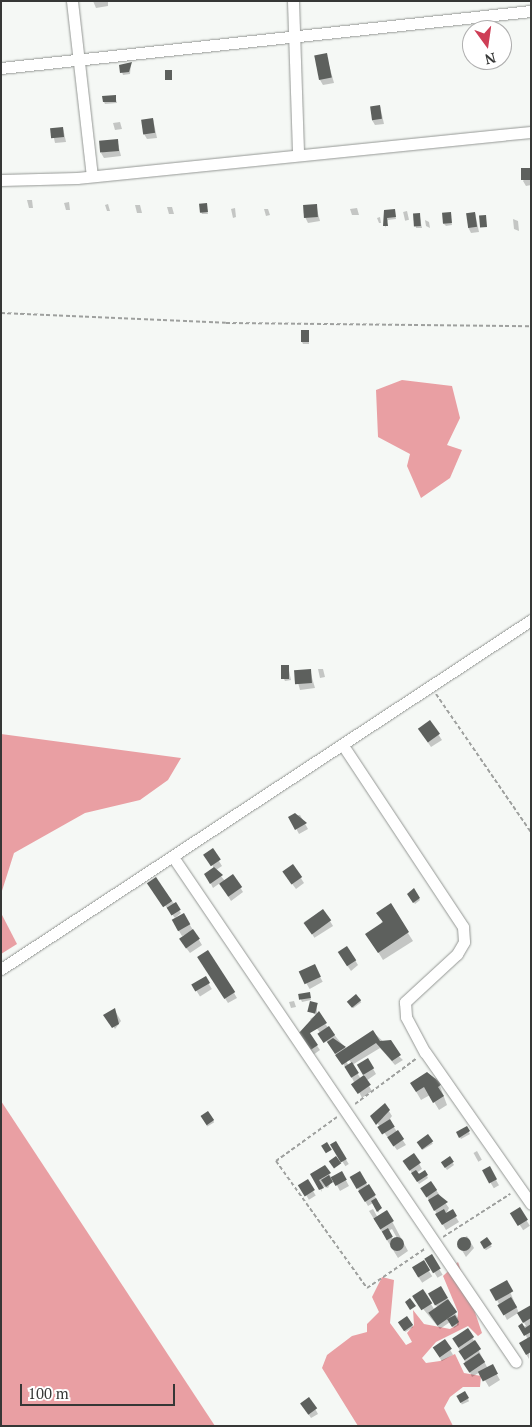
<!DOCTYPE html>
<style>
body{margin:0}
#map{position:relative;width:532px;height:1427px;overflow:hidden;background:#f5f8f5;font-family:"PT Serif",serif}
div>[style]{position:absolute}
.forest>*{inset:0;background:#e99fa3}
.shadow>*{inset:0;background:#0003;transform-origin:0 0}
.building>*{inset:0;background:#5d605d;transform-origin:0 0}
.round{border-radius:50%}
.path>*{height:2px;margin-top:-1px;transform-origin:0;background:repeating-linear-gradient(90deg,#9ea09e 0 4px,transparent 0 6.5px)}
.roads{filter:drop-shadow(0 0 1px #949794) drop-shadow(0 0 1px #949794)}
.minor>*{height:11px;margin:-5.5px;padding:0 5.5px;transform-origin:5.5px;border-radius:5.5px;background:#fff}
span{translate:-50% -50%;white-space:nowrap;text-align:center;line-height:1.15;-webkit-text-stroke:5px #fff;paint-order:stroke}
.frame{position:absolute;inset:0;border:2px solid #363736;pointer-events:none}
.north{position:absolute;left:462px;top:20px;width:50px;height:50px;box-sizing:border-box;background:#fff;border:1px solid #afafaf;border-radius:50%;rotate:166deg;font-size:14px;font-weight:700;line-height:20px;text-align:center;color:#363736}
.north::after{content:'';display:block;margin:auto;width:18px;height:22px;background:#ce3e56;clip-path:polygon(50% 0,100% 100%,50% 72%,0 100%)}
.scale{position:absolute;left:20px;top:1384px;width:155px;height:22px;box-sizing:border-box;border:2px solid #363736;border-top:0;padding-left:6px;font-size:15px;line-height:18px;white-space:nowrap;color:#363736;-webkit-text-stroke:4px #fff;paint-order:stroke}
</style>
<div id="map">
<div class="forest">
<div style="clip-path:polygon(402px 380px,452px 386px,460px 418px,447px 445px,462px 450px,450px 478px,421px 498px,407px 466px,410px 454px,378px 437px,376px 390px)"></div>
<div style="clip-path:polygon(1px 734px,181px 758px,168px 780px,140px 800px,85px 813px,14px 853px,1px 894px)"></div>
<div style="clip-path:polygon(1px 913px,17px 944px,1px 954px)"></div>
<div style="clip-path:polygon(1px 1101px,215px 1426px,1px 1426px)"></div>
<div style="clip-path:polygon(458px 1262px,482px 1333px,478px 1336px,468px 1326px,436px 1342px,422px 1358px,426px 1363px,440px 1361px,455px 1354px,464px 1373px,481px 1376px,480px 1387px,463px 1387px,450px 1397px,444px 1408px,453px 1426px,358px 1426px,322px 1368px,327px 1355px,352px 1336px,367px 1332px,367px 1324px,379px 1312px,372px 1297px,382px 1277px,394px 1280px,390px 1323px,406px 1345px,412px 1342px,407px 1333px,414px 1325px,413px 1310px,424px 1324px,450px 1329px,457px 1325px,458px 1312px,443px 1276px)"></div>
</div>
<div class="shadow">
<div style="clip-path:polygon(93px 1px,108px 1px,108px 6px,96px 8px)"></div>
<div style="clip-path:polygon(326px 54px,334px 83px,323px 85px,320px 80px)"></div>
<div style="clip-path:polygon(131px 64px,130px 74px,123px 75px,120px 66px)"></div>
<div style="clip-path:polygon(115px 96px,117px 103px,105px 104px,104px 102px)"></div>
<div style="clip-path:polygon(380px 106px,384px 124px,375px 125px,372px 120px)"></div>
<div style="clip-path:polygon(153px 119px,157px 138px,147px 139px,144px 134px)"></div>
<div style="clip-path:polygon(120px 122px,122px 129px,115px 130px,113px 123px)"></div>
<div style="clip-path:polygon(63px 128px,66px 142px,55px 143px,52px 129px)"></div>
<div style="clip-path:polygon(117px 140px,121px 156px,104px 158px,101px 153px)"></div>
<div style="clip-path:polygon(531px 169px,531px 185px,526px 186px,523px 181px)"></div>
<div style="clip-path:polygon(27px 200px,32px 200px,33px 208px,29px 208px)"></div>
<div style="clip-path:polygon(69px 202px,70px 210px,66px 210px,64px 203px)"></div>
<div style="clip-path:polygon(105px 205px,108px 204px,110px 211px,107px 211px)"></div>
<div style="clip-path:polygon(135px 205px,140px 205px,142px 213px,137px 213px)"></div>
<div style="clip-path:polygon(206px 205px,208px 214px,202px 214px,201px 212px)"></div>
<div style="clip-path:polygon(316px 206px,320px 221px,308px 223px,305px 217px)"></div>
<div style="clip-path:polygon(167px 207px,172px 207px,174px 214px,169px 214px)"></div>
<div style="clip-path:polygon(235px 208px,236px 217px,233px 218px,231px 209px)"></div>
<div style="clip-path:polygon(357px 208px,359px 215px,352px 215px,350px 209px)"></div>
<div style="clip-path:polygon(264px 209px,268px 209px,270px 215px,266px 216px)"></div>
<div style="clip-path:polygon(394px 210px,396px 219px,388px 220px,385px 228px,385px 211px)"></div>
<div style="left:407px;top:211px;width:9px;height:4px;rotate:77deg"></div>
<div style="clip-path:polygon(450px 213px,452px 225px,446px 226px,444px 224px)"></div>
<div style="clip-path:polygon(475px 213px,479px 232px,471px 233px,468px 227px)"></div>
<div style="clip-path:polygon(419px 214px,422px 228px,416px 228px,414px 215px)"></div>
<div style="clip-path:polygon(380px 217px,381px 223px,379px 223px,377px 218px)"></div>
<div style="clip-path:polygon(513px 219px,518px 221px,519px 231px,514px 229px)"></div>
<div style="clip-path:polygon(425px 220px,429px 222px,430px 228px,426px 226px)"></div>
<div style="clip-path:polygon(308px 332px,309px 344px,303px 344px,302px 342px)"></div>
<div style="clip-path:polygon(288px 666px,291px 680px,285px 681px,284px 679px)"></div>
<div style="clip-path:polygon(318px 669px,323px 669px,325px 677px,320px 678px)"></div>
<div style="clip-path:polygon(310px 671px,315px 688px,300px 690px,295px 672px)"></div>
<div style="clip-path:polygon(430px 722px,442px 740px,431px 747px,422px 734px)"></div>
<div style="clip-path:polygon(300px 815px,308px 829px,299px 834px,290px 817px)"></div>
<div style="clip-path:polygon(212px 850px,222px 866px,216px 870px,225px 881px,233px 876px,243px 892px,231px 901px,220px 883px,213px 888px,206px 874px,214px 868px,205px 854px)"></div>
<div style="clip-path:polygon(293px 866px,304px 883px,296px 889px,287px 877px)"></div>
<div style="clip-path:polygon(156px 879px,181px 913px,175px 918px,152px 889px)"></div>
<div style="clip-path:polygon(414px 890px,420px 900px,415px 904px,408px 894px)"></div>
<div style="clip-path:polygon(390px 905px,413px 941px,383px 960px,372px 942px)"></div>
<div style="left:323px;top:910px;width:19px;height:22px;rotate:58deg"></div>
<div style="clip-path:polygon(184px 915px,202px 945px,190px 953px,184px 945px,188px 934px,182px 936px,173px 921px)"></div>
<div style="clip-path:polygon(342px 958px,355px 960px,358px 965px,351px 971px)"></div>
<div style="clip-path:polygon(202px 963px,234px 993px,237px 998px,228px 1003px)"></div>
<div style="left:314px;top:966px;width:18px;height:15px;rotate:61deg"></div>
<div style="left:205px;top:978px;width:13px;height:14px;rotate:58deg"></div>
<div style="clip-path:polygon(299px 995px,310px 995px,311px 1000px,302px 1002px)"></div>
<div style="left:356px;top:995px;width:9px;height:10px;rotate:54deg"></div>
<div style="clip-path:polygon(294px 1001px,296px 1007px,291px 1008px,289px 1002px)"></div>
<div style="clip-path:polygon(evenodd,317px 1004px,317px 1014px,346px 1049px,373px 1032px,403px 1060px,395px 1065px,380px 1048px,352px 1065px,361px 1079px,365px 1076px,359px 1066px,368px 1060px,376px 1074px,366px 1081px,372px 1091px,362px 1098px,349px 1072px,310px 1019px,316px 1015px,309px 1011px,317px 1004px,345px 1054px,352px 1064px,349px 1066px,343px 1056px,345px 1054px)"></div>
<div style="clip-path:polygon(114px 1009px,121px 1021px,115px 1029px,113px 1026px)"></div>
<div style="clip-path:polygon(306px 1030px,320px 1050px,313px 1055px,302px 1039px)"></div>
<div style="clip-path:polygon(437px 1078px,447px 1105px,439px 1110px,430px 1095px,421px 1100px,411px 1083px)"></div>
<div style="clip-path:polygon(385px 1105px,392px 1116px,389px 1120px,406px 1145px,397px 1150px,372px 1116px)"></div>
<div style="left:208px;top:1112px;width:12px;height:8px;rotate:59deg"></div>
<div style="clip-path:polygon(466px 1127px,470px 1134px,461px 1139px,457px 1133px)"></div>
<div style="left:428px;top:1136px;width:9px;height:12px;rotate:58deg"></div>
<div style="left:335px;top:1142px;width:26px;height:4px;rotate:58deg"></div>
<div style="left:477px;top:1151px;width:10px;height:4px;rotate:61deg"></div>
<div style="clip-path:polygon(414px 1154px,422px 1169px,415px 1174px,425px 1172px,428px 1178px,419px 1184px,404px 1161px)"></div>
<div style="clip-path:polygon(450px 1158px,454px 1165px,447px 1170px,442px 1163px)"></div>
<div style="clip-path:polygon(325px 1166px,332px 1179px,342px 1173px,349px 1186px,340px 1191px,333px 1178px,328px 1188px,321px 1186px,322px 1192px,317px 1184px)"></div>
<div style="left:489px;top:1168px;width:20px;height:6px;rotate:60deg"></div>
<div style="clip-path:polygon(359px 1173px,378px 1201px,379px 1213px,373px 1203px,368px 1206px,352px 1178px)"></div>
<div style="left:307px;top:1181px;width:17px;height:8px;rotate:59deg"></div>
<div style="clip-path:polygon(431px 1183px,449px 1208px,446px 1214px,452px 1211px,459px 1222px,446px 1230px,422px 1188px)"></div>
<div style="clip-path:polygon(evenodd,373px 1209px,378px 1218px,387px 1212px,408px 1251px,398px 1258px,369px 1211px,373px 1209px,392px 1229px,397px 1238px,394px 1241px,388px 1231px,392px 1229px)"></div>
<div style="left:519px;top:1209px;width:20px;height:8px;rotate:57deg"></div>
<div style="clip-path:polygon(467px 1236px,474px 1248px,466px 1257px,457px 1242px)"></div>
<div style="left:487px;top:1239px;width:9px;height:7px;rotate:58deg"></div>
<div style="left:431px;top:1256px;width:22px;height:6px;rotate:58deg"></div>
<div style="left:423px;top:1262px;width:17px;height:12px;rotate:57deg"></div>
<div style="clip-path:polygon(506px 1282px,519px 1313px,531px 1306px,529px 1359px,520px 1344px,528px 1339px,520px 1327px,526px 1326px,518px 1313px,507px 1320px,492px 1290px)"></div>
<div style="clip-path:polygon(440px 1288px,458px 1318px,459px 1325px,454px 1328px,450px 1322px,440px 1329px,413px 1297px,423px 1291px,434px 1309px,437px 1307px,430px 1295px)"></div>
<div style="left:407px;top:1317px;width:12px;height:9px;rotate:59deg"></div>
<div style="clip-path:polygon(468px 1329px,488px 1369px,492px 1366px,500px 1380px,489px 1387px,480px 1372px,472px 1377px,454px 1338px)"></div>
<div style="left:445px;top:1341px;width:16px;height:13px;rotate:60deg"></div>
<div style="left:465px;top:1392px;width:10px;height:8px;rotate:66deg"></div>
<div style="clip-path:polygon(309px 1398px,318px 1414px,311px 1418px,301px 1403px)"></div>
</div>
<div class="building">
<div style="left:327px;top:53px;width:25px;height:13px;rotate:79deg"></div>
<div style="clip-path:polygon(132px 62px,129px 72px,120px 73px,119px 65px)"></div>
<div style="left:165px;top:70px;width:7px;height:10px"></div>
<div style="clip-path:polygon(116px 95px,116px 102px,103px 102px,102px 96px)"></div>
<div style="left:380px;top:105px;width:14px;height:10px;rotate:82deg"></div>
<div style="left:153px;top:118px;width:15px;height:12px;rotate:82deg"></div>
<div style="left:63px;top:127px;width:10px;height:13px;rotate:84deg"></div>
<div style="left:118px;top:139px;width:12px;height:19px;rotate:85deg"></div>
<div style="left:531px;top:168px;width:12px;height:10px;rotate:90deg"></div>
<div style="left:207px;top:203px;width:9px;height:8px;rotate:84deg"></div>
<div style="left:317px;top:204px;width:13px;height:14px;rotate:86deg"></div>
<div style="clip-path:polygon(395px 209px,396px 217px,387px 218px,388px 226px,383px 226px,384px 210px)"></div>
<div style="left:451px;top:212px;width:11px;height:9px;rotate:85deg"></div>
<div style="left:475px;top:212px;width:15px;height:9px;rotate:82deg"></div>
<div style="left:420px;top:213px;width:13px;height:7px;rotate:86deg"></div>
<div style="left:486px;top:215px;width:12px;height:7px;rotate:85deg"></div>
<div style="left:301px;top:330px;width:8px;height:12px"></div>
<div style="left:281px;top:665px;width:8px;height:14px"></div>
<div style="left:311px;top:669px;width:14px;height:17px;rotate:86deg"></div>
<div style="left:430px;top:720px;width:17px;height:15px;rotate:54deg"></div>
<div style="clip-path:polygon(295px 813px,307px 823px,295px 830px,288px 817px)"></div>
<div style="left:213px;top:848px;width:14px;height:12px;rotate:56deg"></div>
<div style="left:293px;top:864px;width:16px;height:13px;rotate:55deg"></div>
<div style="clip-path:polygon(214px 867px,223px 875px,210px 884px,204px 874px)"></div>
<div style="left:233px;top:874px;width:16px;height:17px;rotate:55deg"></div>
<div style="left:156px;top:877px;width:29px;height:11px;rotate:56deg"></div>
<div style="clip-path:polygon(414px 888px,420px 898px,413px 903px,407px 894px)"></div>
<div style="left:176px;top:902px;width:9px;height:11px;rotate:58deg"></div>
<div style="clip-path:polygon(391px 903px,409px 932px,378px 953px,365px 934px,383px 922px,376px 913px)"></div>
<div style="left:323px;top:909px;width:14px;height:24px;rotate:54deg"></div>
<div style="left:184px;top:913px;width:13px;height:14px;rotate:61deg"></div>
<div style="left:193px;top:929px;width:12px;height:17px;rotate:55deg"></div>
<div style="left:347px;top:946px;width:17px;height:11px;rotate:57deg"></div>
<div style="left:208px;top:950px;width:50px;height:13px;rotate:57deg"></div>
<div style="left:315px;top:964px;width:14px;height:18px;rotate:65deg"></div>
<div style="left:206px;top:976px;width:8px;height:17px;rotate:60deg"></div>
<div style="left:310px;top:992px;width:6px;height:12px;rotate:81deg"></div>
<div style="left:356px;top:994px;width:8px;height:12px;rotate:50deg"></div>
<div style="left:310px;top:1001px;width:8px;height:11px;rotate:14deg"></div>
<div style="clip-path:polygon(115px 1008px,119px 1024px,112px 1028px,103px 1015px)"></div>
<div style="clip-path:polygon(319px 1011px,327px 1023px,310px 1033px,318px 1045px,309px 1051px,298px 1034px)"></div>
<div style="left:329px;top:1026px;width:11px;height:14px;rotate:56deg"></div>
<div style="clip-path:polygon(373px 1030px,380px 1041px,391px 1040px,401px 1055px,392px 1061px,376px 1043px,342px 1065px,335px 1055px)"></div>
<div style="clip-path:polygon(333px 1038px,346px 1047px,335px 1054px,327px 1042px)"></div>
<div style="left:368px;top:1058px;width:12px;height:13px;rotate:59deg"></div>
<div style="left:352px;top:1062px;width:13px;height:9px;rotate:58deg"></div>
<div style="clip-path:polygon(427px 1072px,442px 1084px,438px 1087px,444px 1096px,433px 1103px,424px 1087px,416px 1092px,410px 1083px)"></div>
<div style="left:364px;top:1075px;width:12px;height:16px;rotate:55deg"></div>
<div style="clip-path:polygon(385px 1103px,390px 1110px,376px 1125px,370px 1116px)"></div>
<div style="left:208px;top:1111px;width:11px;height:9px;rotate:56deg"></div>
<div style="left:390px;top:1119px;width:9px;height:15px;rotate:58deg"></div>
<div style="clip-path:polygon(467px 1126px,470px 1131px,459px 1138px,456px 1132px)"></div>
<div style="left:398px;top:1130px;width:11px;height:13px;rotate:56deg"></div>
<div style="left:428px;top:1134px;width:9px;height:14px;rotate:54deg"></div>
<div style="left:336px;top:1141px;width:21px;height:7px;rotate:59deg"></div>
<div style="left:327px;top:1142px;width:9px;height:7px;rotate:58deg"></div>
<div style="left:414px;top:1153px;width:12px;height:14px;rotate:55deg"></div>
<div style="left:336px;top:1156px;width:9px;height:9px;rotate:54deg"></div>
<div style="left:450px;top:1156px;width:7px;height:11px;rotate:56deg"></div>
<div style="clip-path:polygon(325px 1165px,331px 1173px,319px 1180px,324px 1188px,319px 1190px,310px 1174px)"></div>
<div style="left:490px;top:1166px;width:15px;height:9px;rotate:62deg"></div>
<div style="clip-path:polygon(416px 1170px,419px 1174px,425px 1170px,428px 1175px,417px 1182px,411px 1173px)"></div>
<div style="left:342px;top:1171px;width:10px;height:13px;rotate:61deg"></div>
<div style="left:360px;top:1171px;width:14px;height:12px;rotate:60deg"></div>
<div style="clip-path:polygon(329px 1175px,333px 1182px,326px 1187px,321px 1180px)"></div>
<div style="left:308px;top:1179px;width:13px;height:12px;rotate:58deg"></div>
<div style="left:431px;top:1181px;width:11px;height:13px;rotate:56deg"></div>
<div style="left:369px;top:1184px;width:13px;height:13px;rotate:58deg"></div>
<div style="clip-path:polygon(438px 1194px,448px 1202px,434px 1211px,428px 1200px)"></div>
<div style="clip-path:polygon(376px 1198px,382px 1208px,377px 1212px,371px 1201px)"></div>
<div style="left:520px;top:1207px;width:15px;height:12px;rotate:58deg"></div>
<div style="clip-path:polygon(444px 1209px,446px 1213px,453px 1209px,457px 1216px,442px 1225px,435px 1214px)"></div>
<div style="left:387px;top:1210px;width:13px;height:16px;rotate:58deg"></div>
<div style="left:388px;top:1228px;width:10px;height:7px;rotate:61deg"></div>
<div class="round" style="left:457px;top:1237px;width:14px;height:14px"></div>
<div class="round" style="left:390px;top:1237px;width:14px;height:14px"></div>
<div style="clip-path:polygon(487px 1237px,492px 1244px,484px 1249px,480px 1242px)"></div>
<div style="left:432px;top:1254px;width:17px;height:9px;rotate:59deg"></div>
<div style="left:424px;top:1260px;width:12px;height:14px;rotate:59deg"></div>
<div style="left:507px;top:1280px;width:13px;height:20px;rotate:61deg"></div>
<div style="left:441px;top:1286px;width:14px;height:15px;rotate:60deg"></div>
<div style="left:423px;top:1289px;width:17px;height:13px;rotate:57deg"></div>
<div style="left:511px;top:1297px;width:12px;height:16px;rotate:59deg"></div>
<div style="clip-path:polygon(410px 1298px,416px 1306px,410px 1310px,405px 1302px)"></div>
<div style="left:448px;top:1299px;width:16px;height:24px;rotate:55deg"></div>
<div style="clip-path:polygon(531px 1305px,531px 1318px,523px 1323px,517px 1313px)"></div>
<div style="clip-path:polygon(455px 1315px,459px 1322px,452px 1327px,447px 1319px)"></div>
<div style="left:407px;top:1316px;width:11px;height:11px;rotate:56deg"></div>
<div style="clip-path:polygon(522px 1323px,525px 1328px,531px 1324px,531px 1332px,524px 1336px,518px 1326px)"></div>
<div style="left:468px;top:1328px;width:11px;height:19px;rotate:56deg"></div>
<div style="clip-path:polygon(531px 1336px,531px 1352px,526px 1355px,519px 1343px)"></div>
<div style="left:445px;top:1339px;width:12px;height:15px;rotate:55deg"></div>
<div style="left:475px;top:1340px;width:11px;height:20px;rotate:56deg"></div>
<div style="left:479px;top:1353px;width:11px;height:19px;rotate:56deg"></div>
<div style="left:493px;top:1364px;width:11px;height:17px;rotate:63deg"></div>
<div style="left:465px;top:1391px;width:8px;height:10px;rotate:60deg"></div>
<div style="left:309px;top:1397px;width:14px;height:11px;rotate:54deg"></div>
</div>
<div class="path">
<div style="left:1px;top:313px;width:225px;rotate:2.5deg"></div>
<div style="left:226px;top:323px;width:305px;rotate:0.6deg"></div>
<div style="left:436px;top:694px;width:168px;rotate:55.5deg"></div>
<div style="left:355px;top:1104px;width:77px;rotate:-36.6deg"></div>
<div style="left:337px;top:1117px;width:75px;rotate:144.2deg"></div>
<div style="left:276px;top:1161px;width:156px;rotate:54.4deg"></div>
<div style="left:367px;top:1288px;width:71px;rotate:-34.1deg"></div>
<div style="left:443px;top:1237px;width:80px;rotate:-32.7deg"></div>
</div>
<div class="roads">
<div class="minor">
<div style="left:72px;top:1px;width:176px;rotate:83.5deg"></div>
<div style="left:293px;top:1px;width:152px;rotate:88.1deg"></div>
<div style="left:1px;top:68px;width:533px;rotate:-6.14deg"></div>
<div style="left:1px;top:180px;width:76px;rotate:-1.5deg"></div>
<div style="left:77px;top:178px;width:456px;rotate:-5.8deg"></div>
<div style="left:344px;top:747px;width:216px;rotate:56.5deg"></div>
<div style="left:463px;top:927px;width:15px;rotate:86deg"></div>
<div style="left:464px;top:942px;width:14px;rotate:120deg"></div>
<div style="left:457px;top:954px;width:71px;rotate:137.3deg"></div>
<div style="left:405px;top:1002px;width:15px;rotate:86deg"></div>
<div style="left:406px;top:1017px;width:40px;rotate:62deg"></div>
<div style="left:425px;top:1052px;width:185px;rotate:55.1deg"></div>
<div style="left:173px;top:857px;width:610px;rotate:55.82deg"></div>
<div style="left:1px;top:969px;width:635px;rotate:-33.36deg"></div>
</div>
</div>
<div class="frame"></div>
<div class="north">N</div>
<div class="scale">100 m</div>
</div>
